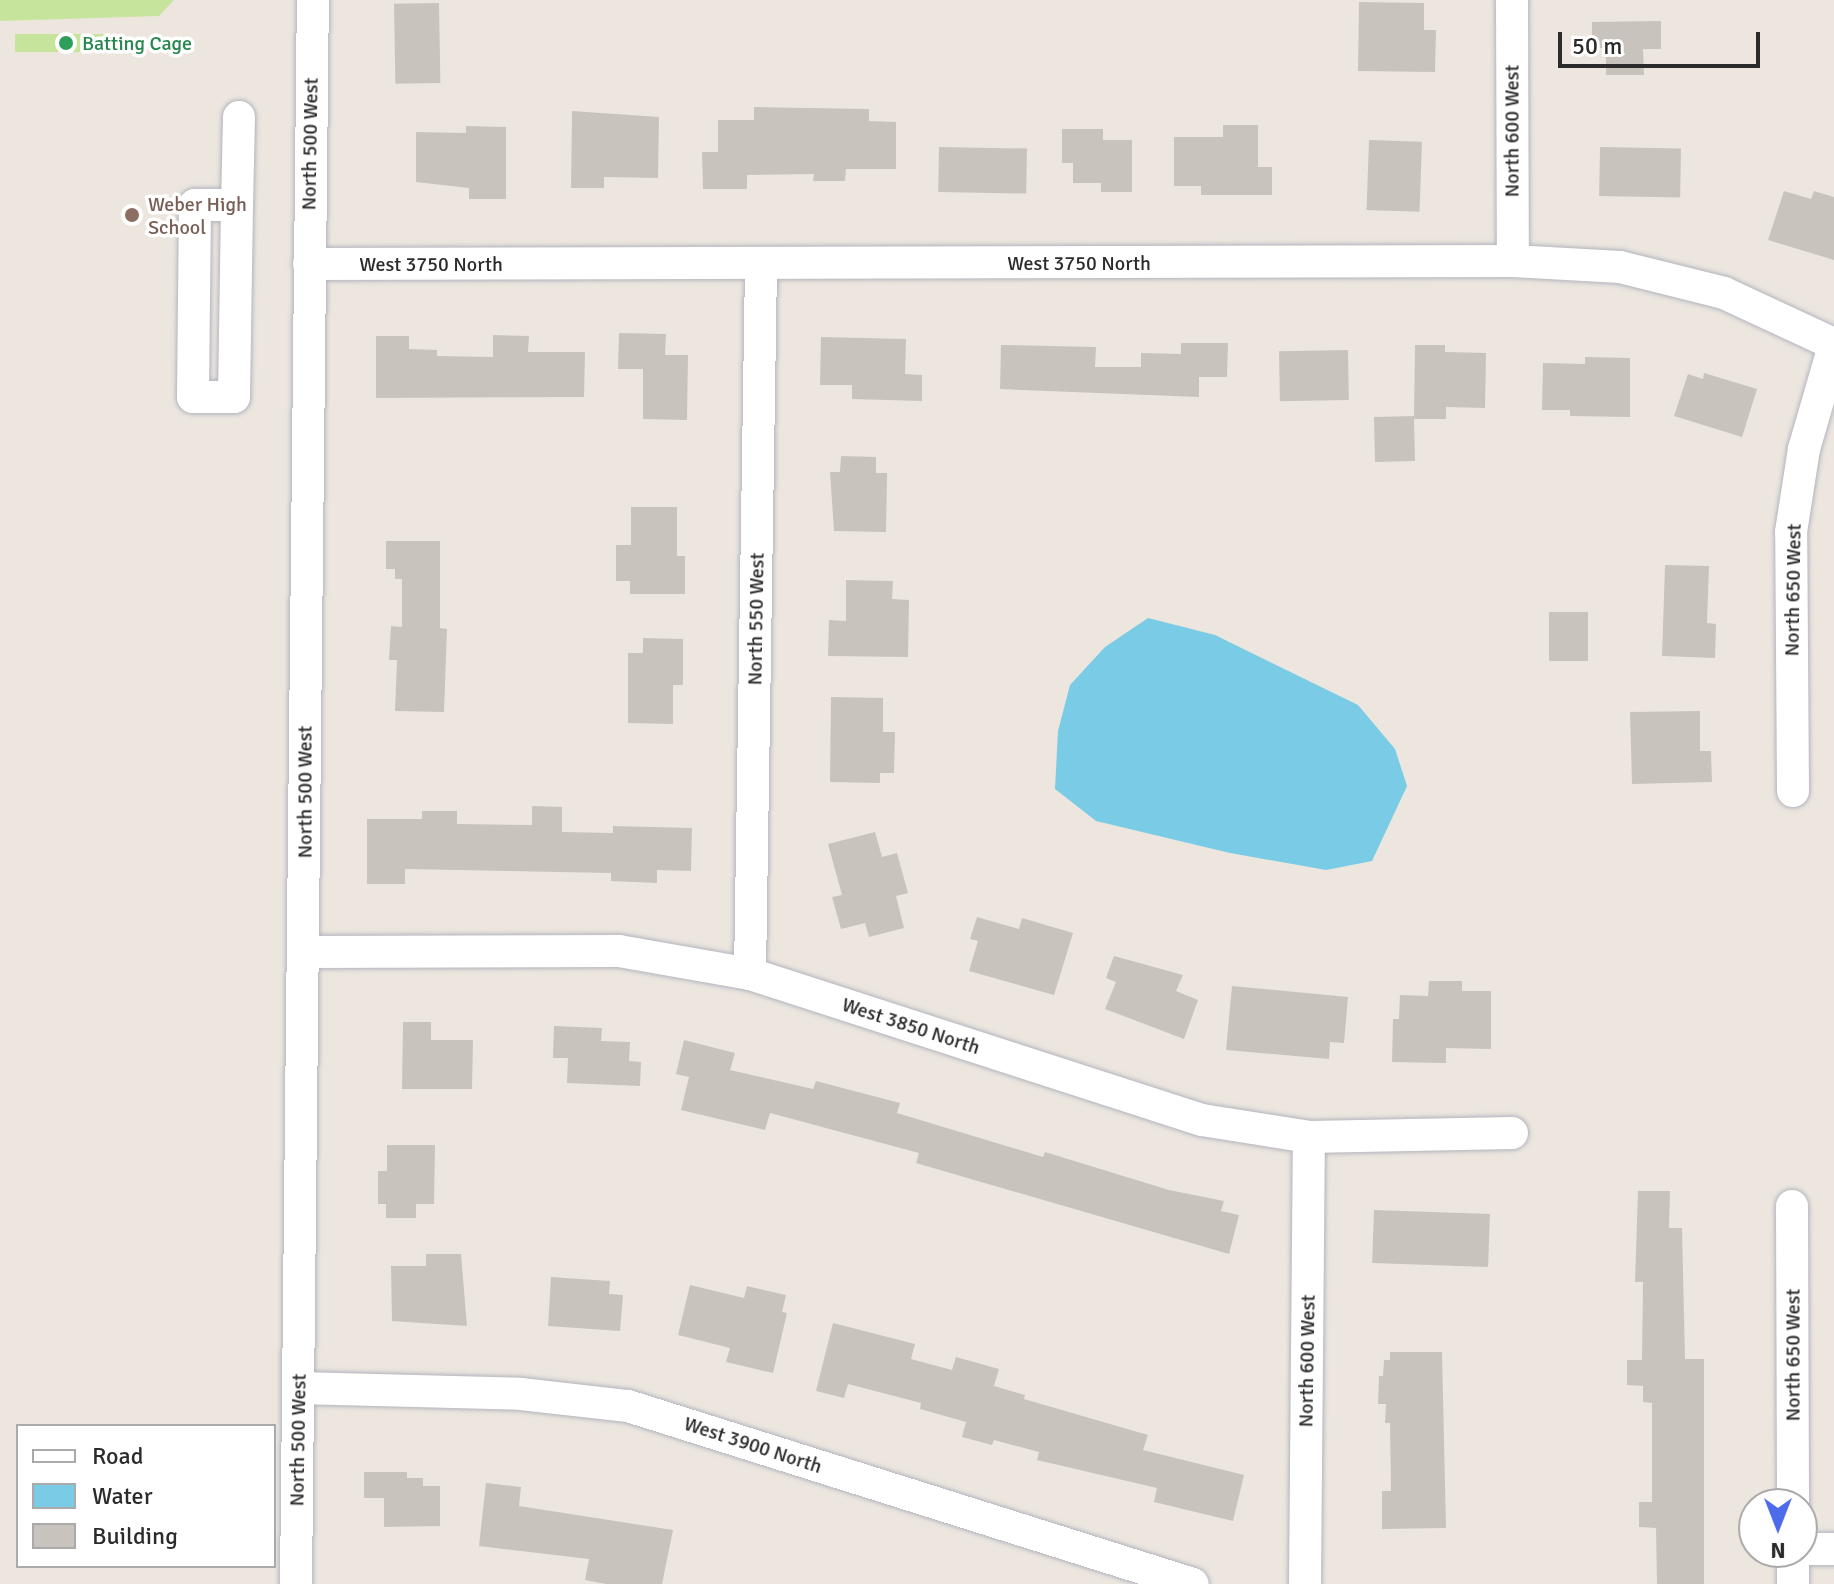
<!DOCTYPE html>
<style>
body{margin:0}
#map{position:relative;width:1834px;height:1584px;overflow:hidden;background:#ece6df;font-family:Signika,sans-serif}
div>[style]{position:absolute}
.pitch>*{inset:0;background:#c7e49c;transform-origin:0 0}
.water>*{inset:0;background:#7acbe5}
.building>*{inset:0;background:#c8c4bd;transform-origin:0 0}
.roads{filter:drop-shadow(0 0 2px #b2b5be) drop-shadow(0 0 2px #b2b5be)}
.minor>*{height:32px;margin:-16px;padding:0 16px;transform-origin:16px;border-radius:16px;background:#fff}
.dots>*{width:22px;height:22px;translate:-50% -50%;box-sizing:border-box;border:4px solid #fff;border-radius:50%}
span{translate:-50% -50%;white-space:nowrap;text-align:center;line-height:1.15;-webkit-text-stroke:7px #fff;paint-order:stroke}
.leisure-label{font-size:20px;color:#27864d}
.left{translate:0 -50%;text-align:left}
.street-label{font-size:20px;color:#2b2b2b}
.education-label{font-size:20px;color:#785e54}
.legend{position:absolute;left:16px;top:1424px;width:260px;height:144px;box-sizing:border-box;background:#fff;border:2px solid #aaa;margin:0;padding:10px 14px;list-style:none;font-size:24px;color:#2b2b2b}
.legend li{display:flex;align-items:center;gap:16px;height:40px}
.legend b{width:40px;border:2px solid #aaa}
.north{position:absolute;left:1738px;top:1488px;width:80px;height:80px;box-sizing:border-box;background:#fff;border:2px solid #aaa;border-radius:50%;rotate:180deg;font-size:22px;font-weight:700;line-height:32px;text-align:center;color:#2b2b2b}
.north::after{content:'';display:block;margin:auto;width:28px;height:36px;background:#4c6cec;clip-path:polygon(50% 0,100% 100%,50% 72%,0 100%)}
.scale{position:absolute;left:1558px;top:32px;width:202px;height:36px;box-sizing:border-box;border:4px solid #2b2b2b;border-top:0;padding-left:10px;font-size:24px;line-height:28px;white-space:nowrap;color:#2b2b2b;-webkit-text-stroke:6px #fff;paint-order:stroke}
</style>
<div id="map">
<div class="pitch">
<div style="clip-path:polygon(0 0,174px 0,159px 16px,0 21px)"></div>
<div style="left:15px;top:34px;width:101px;height:18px"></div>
</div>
<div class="water">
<div style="clip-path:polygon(1148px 618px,1215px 635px,1358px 705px,1395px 749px,1407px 786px,1372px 861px,1326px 870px,1230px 853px,1096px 821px,1055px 789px,1058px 731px,1070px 685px,1105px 647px)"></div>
</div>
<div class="building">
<div style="clip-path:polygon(1359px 2px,1424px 3px,1424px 30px,1436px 30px,1435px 72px,1358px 71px)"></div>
<div style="left:439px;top:3px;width:80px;height:45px;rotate:89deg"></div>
<div style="clip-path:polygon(1661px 21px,1661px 49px,1643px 49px,1644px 75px,1606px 75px,1606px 48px,1592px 48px,1592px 22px)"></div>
<div style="clip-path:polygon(754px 107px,869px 109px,869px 121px,896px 122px,896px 169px,846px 169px,845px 181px,813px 181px,814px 174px,747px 175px,747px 189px,703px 189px,702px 152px,718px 152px,718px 120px,754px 120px)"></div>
<div style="clip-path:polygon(572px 111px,659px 117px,658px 178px,604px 177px,604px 188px,571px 188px)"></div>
<div style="clip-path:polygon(1223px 125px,1258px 125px,1258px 167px,1272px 167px,1272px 195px,1201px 195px,1201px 186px,1174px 186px,1174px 137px,1223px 137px)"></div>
<div style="clip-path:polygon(466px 126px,506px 127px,506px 199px,469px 199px,469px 188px,416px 182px,416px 132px,466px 133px)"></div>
<div style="clip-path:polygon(1062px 129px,1103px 129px,1103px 140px,1132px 140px,1132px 192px,1101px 192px,1101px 183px,1073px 183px,1073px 163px,1062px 163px)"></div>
<div style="left:1369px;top:140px;width:53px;height:70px;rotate:2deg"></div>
<div style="left:939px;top:147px;width:88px;height:45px;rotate:1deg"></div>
<div style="left:1600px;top:147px;width:81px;height:49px;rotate:1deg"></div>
<div style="clip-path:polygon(1784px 191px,1811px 199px,1814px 191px,1834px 197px,1834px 260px,1768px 240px)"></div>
<div style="clip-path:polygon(619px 333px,666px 334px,665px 355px,688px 355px,687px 420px,643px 419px,643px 369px,618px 369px)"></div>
<div style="clip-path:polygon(493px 335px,529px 336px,528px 352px,585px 352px,584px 397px,376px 398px,376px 336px,409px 336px,409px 349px,437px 350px,437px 356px,493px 357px)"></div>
<div style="clip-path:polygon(821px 337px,906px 339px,905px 374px,922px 375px,922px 401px,852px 399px,852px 385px,820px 385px)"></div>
<div style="clip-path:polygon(1181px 343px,1228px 343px,1227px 377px,1199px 377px,1199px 397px,1000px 389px,1001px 345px,1096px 347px,1095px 367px,1141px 367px,1141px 353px,1181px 354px)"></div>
<div style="clip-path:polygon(1415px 345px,1445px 345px,1445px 352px,1486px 353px,1485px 408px,1446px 407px,1446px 419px,1414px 419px,1415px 461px,1375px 462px,1374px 417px,1414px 416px)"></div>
<div style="left:1348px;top:350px;width:50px;height:69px;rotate:89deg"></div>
<div style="clip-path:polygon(1585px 357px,1630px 358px,1630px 417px,1570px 416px,1570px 410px,1542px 410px,1543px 363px,1585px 364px)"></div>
<div style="clip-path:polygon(1704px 373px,1757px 389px,1742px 437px,1674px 416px,1688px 374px,1703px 379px)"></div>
<div style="clip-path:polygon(841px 456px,876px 457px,876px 473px,887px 473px,886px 532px,834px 531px,830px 472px,840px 472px)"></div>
<div style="clip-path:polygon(631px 507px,677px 507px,677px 556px,685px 556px,685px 594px,630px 594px,630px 581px,616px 581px,616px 545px,631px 545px)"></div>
<div style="clip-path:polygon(386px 541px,440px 541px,440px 628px,447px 629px,444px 712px,395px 711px,397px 660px,389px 660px,391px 626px,402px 627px,402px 579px,395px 579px,395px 569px,386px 569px)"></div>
<div style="clip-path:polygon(1665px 565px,1709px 566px,1707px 623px,1716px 624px,1715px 658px,1662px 656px)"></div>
<div style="clip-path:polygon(846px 580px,893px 581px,892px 599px,909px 600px,908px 657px,828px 656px,829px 620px,846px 621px)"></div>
<div style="left:1549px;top:612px;width:39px;height:49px"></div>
<div style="clip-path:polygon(643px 638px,683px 639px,683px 685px,673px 685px,673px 724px,628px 723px,628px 653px,643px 653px)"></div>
<div style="clip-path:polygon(831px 697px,883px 698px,883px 732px,895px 732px,894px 773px,880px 773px,880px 783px,830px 782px)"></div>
<div style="clip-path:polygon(1700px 711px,1700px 751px,1711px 751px,1712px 782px,1632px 784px,1630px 712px)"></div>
<div style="clip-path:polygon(532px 806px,562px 807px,562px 832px,613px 833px,613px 826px,692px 828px,691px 871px,657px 870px,657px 883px,611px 881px,611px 873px,405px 869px,405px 884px,367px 884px,367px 819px,422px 819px,422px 811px,457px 811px,457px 824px,532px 825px)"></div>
<div style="clip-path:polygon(875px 832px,882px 857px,897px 853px,908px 893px,896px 896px,904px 928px,869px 937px,865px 923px,841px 929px,832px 897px,842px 895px,828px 844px)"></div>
<div style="clip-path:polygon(977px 917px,1019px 929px,1022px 918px,1073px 933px,1054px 995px,969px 971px,978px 941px,970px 939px)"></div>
<div style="clip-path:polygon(1114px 956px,1183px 975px,1176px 991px,1198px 1000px,1184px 1039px,1105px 1009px,1116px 982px,1106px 978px)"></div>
<div style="clip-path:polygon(1429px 981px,1462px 981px,1462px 991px,1491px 991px,1491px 1049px,1446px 1048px,1446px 1063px,1392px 1062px,1393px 1019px,1399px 1019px,1400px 995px,1428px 996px)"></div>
<div style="clip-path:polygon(1232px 986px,1348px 997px,1344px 1043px,1330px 1042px,1329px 1059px,1226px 1050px)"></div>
<div style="clip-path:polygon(403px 1022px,431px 1022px,431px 1040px,473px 1040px,472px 1089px,402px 1089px)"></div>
<div style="clip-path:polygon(554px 1026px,602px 1028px,601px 1041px,630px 1042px,629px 1061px,641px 1062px,640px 1086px,567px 1083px,568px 1058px,553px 1058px)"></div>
<div style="clip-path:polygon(684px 1040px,735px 1053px,730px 1070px,813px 1089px,816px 1081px,900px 1103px,897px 1113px,1043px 1157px,1045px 1152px,1169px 1190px,1224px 1201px,1221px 1211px,1239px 1215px,1229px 1254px,916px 1163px,919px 1153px,770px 1113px,765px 1130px,681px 1110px,689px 1077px,676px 1074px)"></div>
<div style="clip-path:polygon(387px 1145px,435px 1145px,434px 1204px,416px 1204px,416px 1218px,386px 1218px,386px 1204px,378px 1204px,378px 1171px,387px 1171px)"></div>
<div style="clip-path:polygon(1638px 1191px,1670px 1191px,1669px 1228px,1682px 1228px,1685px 1359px,1704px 1359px,1704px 1584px,1657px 1584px,1656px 1528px,1639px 1527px,1639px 1502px,1652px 1502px,1652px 1403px,1643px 1402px,1643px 1386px,1627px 1385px,1627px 1360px,1642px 1360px,1643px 1282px,1635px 1282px)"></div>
<div style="left:1374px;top:1210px;width:116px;height:53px;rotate:2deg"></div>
<div style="clip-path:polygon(426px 1254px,461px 1254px,467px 1326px,392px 1321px,391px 1266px,426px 1266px)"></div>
<div style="clip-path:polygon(551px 1277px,610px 1281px,609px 1294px,623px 1295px,620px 1331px,548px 1326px)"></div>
<div style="clip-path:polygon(690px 1285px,744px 1298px,747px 1286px,786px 1295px,782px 1312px,787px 1313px,773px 1373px,726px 1362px,730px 1348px,678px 1335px)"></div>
<div style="clip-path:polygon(833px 1323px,915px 1344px,911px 1359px,952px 1370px,956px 1357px,999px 1369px,994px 1386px,1025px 1395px,1024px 1399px,1148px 1435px,1143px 1450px,1244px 1475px,1233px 1521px,1154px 1502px,1157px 1488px,1037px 1460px,1039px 1452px,994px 1440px,992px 1445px,962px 1437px,966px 1422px,920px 1409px,921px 1403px,848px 1384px,844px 1398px,816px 1391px)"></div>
<div style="clip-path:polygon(1390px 1352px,1442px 1352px,1446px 1528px,1382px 1529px,1382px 1491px,1391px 1491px,1390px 1423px,1385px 1423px,1386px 1404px,1378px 1404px,1379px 1376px,1383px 1376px,1384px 1360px,1390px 1360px)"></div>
<div style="clip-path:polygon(364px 1472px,407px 1472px,407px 1478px,423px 1478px,423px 1486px,440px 1486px,440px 1526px,384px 1527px,384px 1498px,364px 1498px)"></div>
<div style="clip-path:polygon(486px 1483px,521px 1487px,519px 1506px,673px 1530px,662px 1584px,606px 1584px,585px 1580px,589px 1559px,479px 1546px)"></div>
</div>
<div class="roads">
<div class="minor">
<div style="left:1512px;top:0;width:261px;rotate:89.8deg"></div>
<div style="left:237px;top:205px;width:42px;rotate:180deg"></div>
<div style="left:195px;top:205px;width:192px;rotate:90.6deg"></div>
<div style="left:193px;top:397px;width:41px"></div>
<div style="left:234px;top:397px;width:192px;rotate:-89.1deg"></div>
<div style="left:237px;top:205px;width:88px;rotate:-88.7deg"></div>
<div style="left:309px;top:264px;width:1204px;rotate:-0.14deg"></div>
<div style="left:1513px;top:261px;width:107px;rotate:3.2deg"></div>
<div style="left:1620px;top:267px;width:107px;rotate:14deg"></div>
<div style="left:1724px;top:293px;width:121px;rotate:24.9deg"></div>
<div style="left:1793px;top:791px;width:259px;rotate:-90.4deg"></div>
<div style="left:1791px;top:532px;width:84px;rotate:-81.1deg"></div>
<div style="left:1804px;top:449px;width:107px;rotate:-73.8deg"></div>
<div style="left:304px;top:952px;width:315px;rotate:-0.2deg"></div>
<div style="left:619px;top:951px;width:133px;rotate:10deg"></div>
<div style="left:750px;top:974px;width:475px;rotate:17.9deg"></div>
<div style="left:1202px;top:1120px;width:108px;rotate:9deg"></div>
<div style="left:1309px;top:1137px;width:203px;rotate:-1.1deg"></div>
<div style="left:750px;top:974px;width:710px;rotate:-89.11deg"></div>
<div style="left:1792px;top:1206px;width:298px;rotate:89.8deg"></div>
<div style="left:299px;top:1388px;width:222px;rotate:1.5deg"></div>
<div style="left:521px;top:1394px;width:108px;rotate:6.4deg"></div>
<div style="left:628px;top:1406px;width:592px;rotate:17.49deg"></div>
<div style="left:1802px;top:1549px;width:32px"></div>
<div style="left:1793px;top:1552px;width:32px;rotate:90deg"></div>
<div style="left:296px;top:1584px;width:1584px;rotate:-89.39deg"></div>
<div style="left:1305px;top:1584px;width:447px;rotate:-89.5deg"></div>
</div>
</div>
<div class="dots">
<div style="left:66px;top:43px;background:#2e9e5b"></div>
<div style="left:132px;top:215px;background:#8d6e63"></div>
</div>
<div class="leisure-label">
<span class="left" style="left:82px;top:43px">Batting Cage</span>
</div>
<div class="street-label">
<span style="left:1512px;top:131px;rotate:-90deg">North 600 West</span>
<span style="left:310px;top:144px;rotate:-89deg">North 500 West</span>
<span style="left:1079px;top:263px">West 3750 North</span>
<span style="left:431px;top:264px">West 3750 North</span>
<span style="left:1793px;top:590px;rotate:-89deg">North 650 West</span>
<span style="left:756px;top:619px;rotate:-89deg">North 550 West</span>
<span style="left:305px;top:792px;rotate:-90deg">North 500 West</span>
<span style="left:911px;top:1026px;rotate:18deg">West 3850 North</span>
<span style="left:1793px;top:1355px;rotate:-90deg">North 650 West</span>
<span style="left:1307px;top:1361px;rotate:-89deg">North 600 West</span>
<span style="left:298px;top:1440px;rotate:-89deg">North 500 West</span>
<span style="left:753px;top:1445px;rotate:18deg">West 3900 North</span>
</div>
<div class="education-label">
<span class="left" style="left:148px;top:216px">Weber High<br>School</span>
</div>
<ul class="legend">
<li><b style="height:10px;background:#fff"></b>Road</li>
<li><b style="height:22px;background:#7acbe5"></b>Water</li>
<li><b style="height:22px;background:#c8c4bd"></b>Building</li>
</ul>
<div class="north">N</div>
<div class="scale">50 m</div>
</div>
